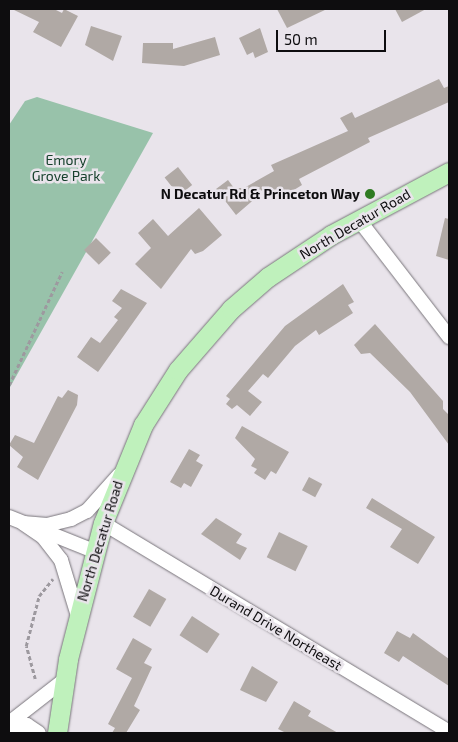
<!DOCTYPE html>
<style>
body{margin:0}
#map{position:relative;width:458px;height:742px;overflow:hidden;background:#e9e4eb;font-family:"Exo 2",sans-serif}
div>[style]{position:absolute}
.green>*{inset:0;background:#98c2aa}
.building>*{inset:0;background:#b0a9a5;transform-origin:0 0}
.path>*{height:2.5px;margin-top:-1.25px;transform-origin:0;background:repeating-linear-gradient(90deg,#9d999f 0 4px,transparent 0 6.5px)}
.roads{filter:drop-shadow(0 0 1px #79757b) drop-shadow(0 0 1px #79757b)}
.minor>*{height:14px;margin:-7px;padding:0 7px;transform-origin:7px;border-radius:7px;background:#fff}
.major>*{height:19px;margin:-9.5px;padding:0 9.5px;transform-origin:9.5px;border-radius:9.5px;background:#bff1bc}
.dots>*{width:14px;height:14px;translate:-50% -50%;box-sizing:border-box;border:2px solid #e9e4eb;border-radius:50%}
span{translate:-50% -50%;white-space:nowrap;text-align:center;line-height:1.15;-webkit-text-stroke:5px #e9e4eb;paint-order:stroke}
.park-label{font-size:14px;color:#16402c}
.poi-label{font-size:14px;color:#0e0d0f;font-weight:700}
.right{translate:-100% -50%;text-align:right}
.street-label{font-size:14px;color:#0e0d0f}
.frame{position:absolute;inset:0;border:10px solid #0e0d0f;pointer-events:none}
.scale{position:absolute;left:276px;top:30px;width:110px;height:22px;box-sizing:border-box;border:2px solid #0e0d0f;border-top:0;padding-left:6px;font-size:15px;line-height:18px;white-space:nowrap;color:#0e0d0f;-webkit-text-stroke:4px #e9e4eb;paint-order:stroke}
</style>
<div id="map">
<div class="green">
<div style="clip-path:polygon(37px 97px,153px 133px,9px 389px,9px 125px,25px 101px)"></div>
</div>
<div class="building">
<div style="clip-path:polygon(12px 9px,54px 9px,62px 13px,64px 9px,78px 16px,61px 47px,33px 32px,39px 22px)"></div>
<div style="clip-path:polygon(277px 9px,327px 9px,287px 28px)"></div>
<div style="clip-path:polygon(395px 9px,426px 9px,402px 22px)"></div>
<div style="clip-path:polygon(91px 26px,122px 36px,113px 61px,85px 45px)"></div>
<div style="clip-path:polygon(260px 28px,268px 52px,255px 58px,253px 52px,247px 55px,239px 38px)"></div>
<div style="clip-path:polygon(215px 37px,220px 55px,184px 66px,142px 63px,143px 43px,173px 43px,173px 49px)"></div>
<div style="clip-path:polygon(439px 79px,444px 88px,449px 86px,449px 102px,368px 138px,370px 142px,299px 179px,302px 185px,289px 193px,267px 198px,264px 191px,236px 215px,216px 189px,228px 180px,234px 188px,244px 188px,274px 171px,271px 165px,348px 131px,340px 118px,352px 112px,355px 118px)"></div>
<div style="left:178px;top:167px;width:23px;height:17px;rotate:52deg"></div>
<div style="clip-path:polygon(199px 208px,222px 235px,203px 251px,195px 254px,191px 249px,161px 289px,135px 264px,151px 248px,138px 233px,153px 219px,168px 236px)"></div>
<div style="clip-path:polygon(445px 218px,449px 219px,449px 260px,436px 256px)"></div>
<div style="left:96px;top:238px;width:21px;height:17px;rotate:45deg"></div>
<div style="clip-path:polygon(343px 284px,354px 302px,348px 305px,353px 313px,319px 335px,316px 330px,295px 346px,268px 378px,263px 374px,248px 391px,262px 402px,250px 416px,237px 405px,232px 409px,226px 404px,230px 399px,226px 396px,285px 326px)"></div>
<div style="clip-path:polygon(121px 289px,147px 303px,98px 372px,77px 357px,91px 337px,100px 343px,118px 320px,114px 317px,122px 308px,112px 301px)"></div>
<div style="clip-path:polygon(375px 324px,443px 401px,443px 409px,449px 415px,449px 445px,410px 392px,370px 353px,361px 354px,354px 345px)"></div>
<div style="clip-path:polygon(68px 390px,78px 395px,77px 405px,38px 480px,17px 467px,23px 457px,9px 445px,15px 435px,34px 443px,58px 396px,62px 398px)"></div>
<div style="clip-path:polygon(242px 426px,289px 452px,276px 474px,271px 471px,265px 480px,254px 473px,257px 469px,251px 466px,255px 459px,235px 438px)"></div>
<div style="clip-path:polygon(189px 449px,200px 455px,196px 461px,203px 465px,191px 487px,184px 483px,181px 488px,170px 482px)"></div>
<div style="left:309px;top:477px;width:15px;height:15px;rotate:28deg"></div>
<div style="clip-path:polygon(372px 498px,435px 537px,418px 564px,390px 547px,402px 529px,366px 508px)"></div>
<div style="clip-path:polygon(216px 518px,242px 534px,236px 543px,247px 548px,240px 560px,201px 534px)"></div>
<div style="left:279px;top:532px;width:32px;height:28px;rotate:26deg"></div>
<div style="left:149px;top:589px;width:20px;height:32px;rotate:30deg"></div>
<div style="left:192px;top:616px;width:33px;height:23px;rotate:33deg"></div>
<div style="clip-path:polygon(397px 631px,410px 638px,413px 633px,449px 659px,449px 686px,403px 656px,399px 662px,384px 653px)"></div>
<div style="clip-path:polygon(133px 638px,152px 649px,144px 663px,152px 667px,134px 706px,140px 710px,126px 733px,112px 733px,115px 728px,108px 724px,132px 678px,116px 669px)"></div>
<div style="clip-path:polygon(252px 666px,278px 682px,266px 702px,240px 690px)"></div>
<div style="clip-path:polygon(294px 701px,311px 711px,308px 716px,338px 733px,286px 733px,278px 729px)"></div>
</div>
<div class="path">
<div style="left:9px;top:385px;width:125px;rotate:-64.9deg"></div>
<div style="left:35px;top:679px;width:34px;rotate:-105deg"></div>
<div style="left:26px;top:646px;width:52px;rotate:-75.4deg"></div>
<div style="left:39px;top:596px;width:22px;rotate:-51deg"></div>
</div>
<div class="roads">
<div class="minor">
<div style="left:359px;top:220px;width:148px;rotate:52.4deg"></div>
<div style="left:9px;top:517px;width:92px;rotate:21.8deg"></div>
<div style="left:23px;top:523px;width:24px;rotate:5deg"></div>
<div style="left:47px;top:525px;width:25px;rotate:-14deg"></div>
<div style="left:71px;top:519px;width:18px;rotate:-27deg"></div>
<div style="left:87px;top:511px;width:48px;rotate:-48.4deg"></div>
<div style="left:103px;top:523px;width:404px;rotate:31.1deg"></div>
<div style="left:24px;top:524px;width:23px;rotate:34deg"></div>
<div style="left:43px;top:537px;width:29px;rotate:52deg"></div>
<div style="left:61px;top:560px;width:59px;rotate:73.1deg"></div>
<div style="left:9px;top:723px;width:70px;rotate:-38deg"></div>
<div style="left:9px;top:726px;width:18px;rotate:-3deg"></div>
<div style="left:27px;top:725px;width:14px;rotate:34deg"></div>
</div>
<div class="major">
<div style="left:57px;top:733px;width:75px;rotate:-81.5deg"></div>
<div style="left:68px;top:659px;width:140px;rotate:-75.6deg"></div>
<div style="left:103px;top:523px;width:106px;rotate:-67.8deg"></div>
<div style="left:143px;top:425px;width:65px;rotate:-57.5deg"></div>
<div style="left:178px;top:370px;width:81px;rotate:-49deg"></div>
<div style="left:231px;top:309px;width:49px;rotate:-40.9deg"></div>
<div style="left:268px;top:277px;width:76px;rotate:-33.7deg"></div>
<div style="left:331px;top:235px;width:134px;rotate:-28.1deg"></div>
</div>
</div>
<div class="dots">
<div style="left:370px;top:194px;background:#2f7b22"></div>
</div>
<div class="park-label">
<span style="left:66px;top:168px">Emory<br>Grove Park</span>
</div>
<div class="poi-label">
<span class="right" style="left:360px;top:194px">N Decatur Rd &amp; Princeton Way</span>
</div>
<div class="street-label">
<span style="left:355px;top:224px;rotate:-30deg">North Decatur Road</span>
<span style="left:100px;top:541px;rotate:-73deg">North Decatur Road</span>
<span style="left:276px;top:628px;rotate:31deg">Durand Drive Northeast</span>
</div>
<div class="frame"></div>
<div class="scale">50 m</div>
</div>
